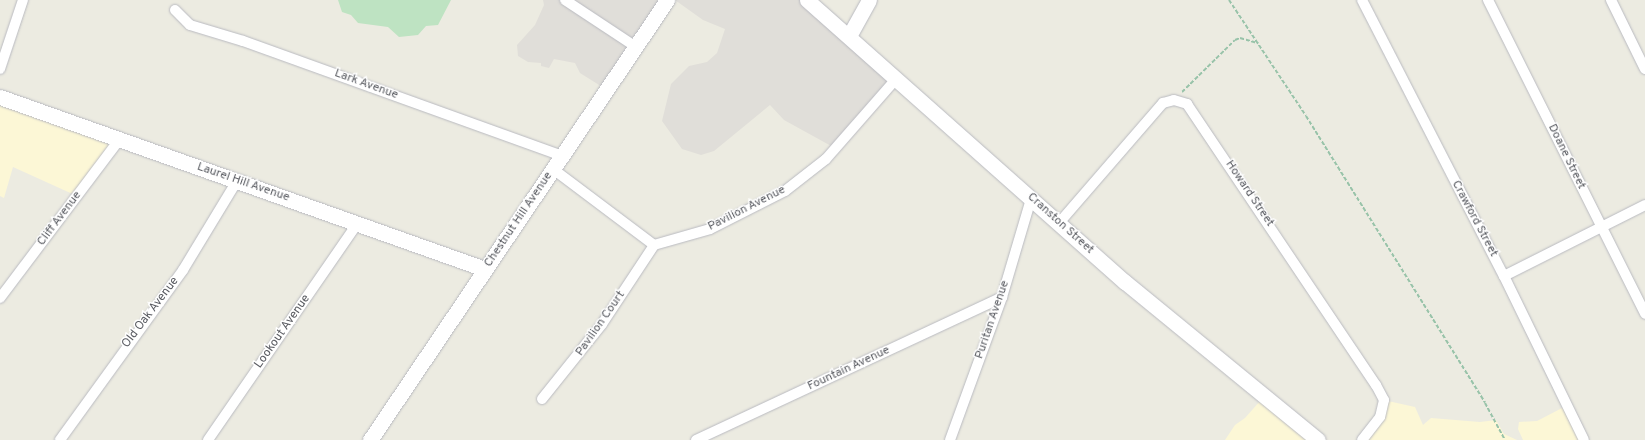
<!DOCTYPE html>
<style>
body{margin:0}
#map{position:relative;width:1645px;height:440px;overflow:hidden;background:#ecebe1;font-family:Overpass,sans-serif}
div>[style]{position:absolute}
.commercial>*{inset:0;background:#fcf7d6}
.industrial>*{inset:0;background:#e0ded9}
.green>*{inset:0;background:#bee3c2}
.path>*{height:2px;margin-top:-1px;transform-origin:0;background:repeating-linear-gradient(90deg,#98c3a9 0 4px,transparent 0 6px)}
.roads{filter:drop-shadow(0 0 1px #b9bac0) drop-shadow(0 0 1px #b9bac0)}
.street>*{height:10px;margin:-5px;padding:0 5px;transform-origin:5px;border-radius:5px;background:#fff}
.secondary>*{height:15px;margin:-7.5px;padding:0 7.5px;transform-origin:7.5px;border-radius:7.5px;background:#fff}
span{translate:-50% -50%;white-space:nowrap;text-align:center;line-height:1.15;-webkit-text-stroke:3px #fff;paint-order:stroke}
.street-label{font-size:12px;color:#5a5c62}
</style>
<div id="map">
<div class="commercial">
<div style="clip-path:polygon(0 98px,116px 140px,77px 196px,13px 167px,4px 198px,0 196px)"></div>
<div style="clip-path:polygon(1261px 400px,1317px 440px,1225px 440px,1235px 425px,1245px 418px)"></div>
<div style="clip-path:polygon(1388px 401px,1415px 407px,1423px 425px,1431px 418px,1480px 422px,1496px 420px,1504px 434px,1517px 440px,1364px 440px)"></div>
<div style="clip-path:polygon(1564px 407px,1583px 440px,1523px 440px,1518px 429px,1519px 422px,1537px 421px)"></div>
</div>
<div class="industrial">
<div style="clip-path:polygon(543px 0,666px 0,604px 88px,580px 73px,575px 63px,554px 59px,549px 68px,541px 66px,541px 63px,528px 62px,518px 56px,517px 45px,535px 25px,544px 5px)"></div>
<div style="clip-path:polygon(675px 0,807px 0,893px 75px,833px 147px,784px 120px,770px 105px,714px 151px,701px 155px,682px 149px,662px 121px,671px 84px,689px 66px,707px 62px,717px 53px,725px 29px,703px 20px)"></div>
</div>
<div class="green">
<div style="clip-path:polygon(338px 0,451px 0,438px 25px,426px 26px,418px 35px,399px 37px,388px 27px,358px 23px,351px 15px,342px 12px)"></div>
</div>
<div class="path">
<div style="left:1229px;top:0;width:139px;rotate:56.4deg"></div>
<div style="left:1306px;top:116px;width:338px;rotate:58deg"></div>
<div style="left:1485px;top:403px;width:42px;rotate:61.6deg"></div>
<div style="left:1182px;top:92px;width:74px;rotate:-44.5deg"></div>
<div style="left:1235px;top:40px;width:5px;rotate:-22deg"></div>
<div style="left:1240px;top:38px;width:19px;rotate:16deg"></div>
</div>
<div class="roads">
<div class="street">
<div style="left:565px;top:0;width:85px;rotate:33.5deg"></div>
<div style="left:1362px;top:0;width:310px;rotate:62.8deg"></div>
<div style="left:1504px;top:276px;width:182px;rotate:64deg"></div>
<div style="left:1488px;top:0;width:351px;rotate:63.4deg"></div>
<div style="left:1611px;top:0;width:77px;rotate:63.8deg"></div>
<div style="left:175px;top:10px;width:21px;rotate:45deg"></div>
<div style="left:190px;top:25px;width:55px;rotate:16.8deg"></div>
<div style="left:243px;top:41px;width:339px;rotate:19.8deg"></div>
<div style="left:0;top:69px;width:73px;rotate:-71.6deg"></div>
<div style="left:553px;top:169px;width:126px;rotate:37deg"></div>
<div style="left:1059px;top:223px;width:159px;rotate:-49.1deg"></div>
<div style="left:1163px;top:103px;width:11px;rotate:-15deg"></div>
<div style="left:1174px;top:100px;width:14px;rotate:17deg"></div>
<div style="left:1187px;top:104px;width:339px;rotate:56.1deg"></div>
<div style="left:1376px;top:385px;width:17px;rotate:62deg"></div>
<div style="left:1384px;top:400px;width:17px;rotate:103deg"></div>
<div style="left:1380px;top:417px;width:29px;rotate:128deg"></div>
<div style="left:654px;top:245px;width:58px;rotate:-15.9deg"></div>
<div style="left:710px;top:229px;width:84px;rotate:-26.9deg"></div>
<div style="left:785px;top:191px;width:52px;rotate:-38deg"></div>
<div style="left:826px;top:159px;width:108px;rotate:-48.8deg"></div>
<div style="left:1504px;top:276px;width:158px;rotate:-26.7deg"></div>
<div style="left:0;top:298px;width:198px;rotate:-53deg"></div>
<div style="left:542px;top:399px;width:96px;rotate:-51.3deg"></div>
<div style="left:602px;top:324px;width:95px;rotate:-56.6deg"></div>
<div style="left:60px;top:440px;width:210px;rotate:-54.1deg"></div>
<div style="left:183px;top:270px;width:104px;rotate:-58.8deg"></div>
<div style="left:208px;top:440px;width:262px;rotate:-55.4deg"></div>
<div style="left:696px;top:440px;width:338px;rotate:-25deg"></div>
<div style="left:950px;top:440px;width:152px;rotate:-70deg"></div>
<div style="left:1002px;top:297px;width:102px;rotate:-73.5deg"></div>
</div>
<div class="secondary">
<div style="left:807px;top:0;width:425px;rotate:41.6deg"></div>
<div style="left:1125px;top:282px;width:249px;rotate:39.3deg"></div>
<div style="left:849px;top:36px;width:41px;rotate:-60.9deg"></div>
<div style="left:0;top:97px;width:515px;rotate:19.53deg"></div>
<div style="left:370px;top:440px;width:531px;rotate:-55.98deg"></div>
</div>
</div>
<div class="street-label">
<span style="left:366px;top:85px;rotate:20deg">Lark Avenue</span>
<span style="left:1566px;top:157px;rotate:64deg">Doane Street</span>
<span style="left:243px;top:183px;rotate:19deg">Laurel Hill Avenue</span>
<span style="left:1249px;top:194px;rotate:56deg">Howard Street</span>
<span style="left:747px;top:209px;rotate:-27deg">Pavilion Avenue</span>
<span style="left:60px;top:219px;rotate:-53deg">Cliff Avenue</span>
<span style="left:1474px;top:219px;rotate:62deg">Crawford Street</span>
<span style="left:519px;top:220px;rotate:-56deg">Chestnut Hill Avenue</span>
<span style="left:1060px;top:224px;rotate:42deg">Cranston Street</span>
<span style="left:151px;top:313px;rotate:-53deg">Old Oak Avenue</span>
<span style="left:993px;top:320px;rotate:-71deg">Puritan Avenue</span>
<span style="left:601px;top:324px;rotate:-55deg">Pavilion Court</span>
<span style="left:283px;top:332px;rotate:-55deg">Lookout Avenue</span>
<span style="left:849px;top:369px;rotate:-25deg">Fountain Avenue</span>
</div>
</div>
